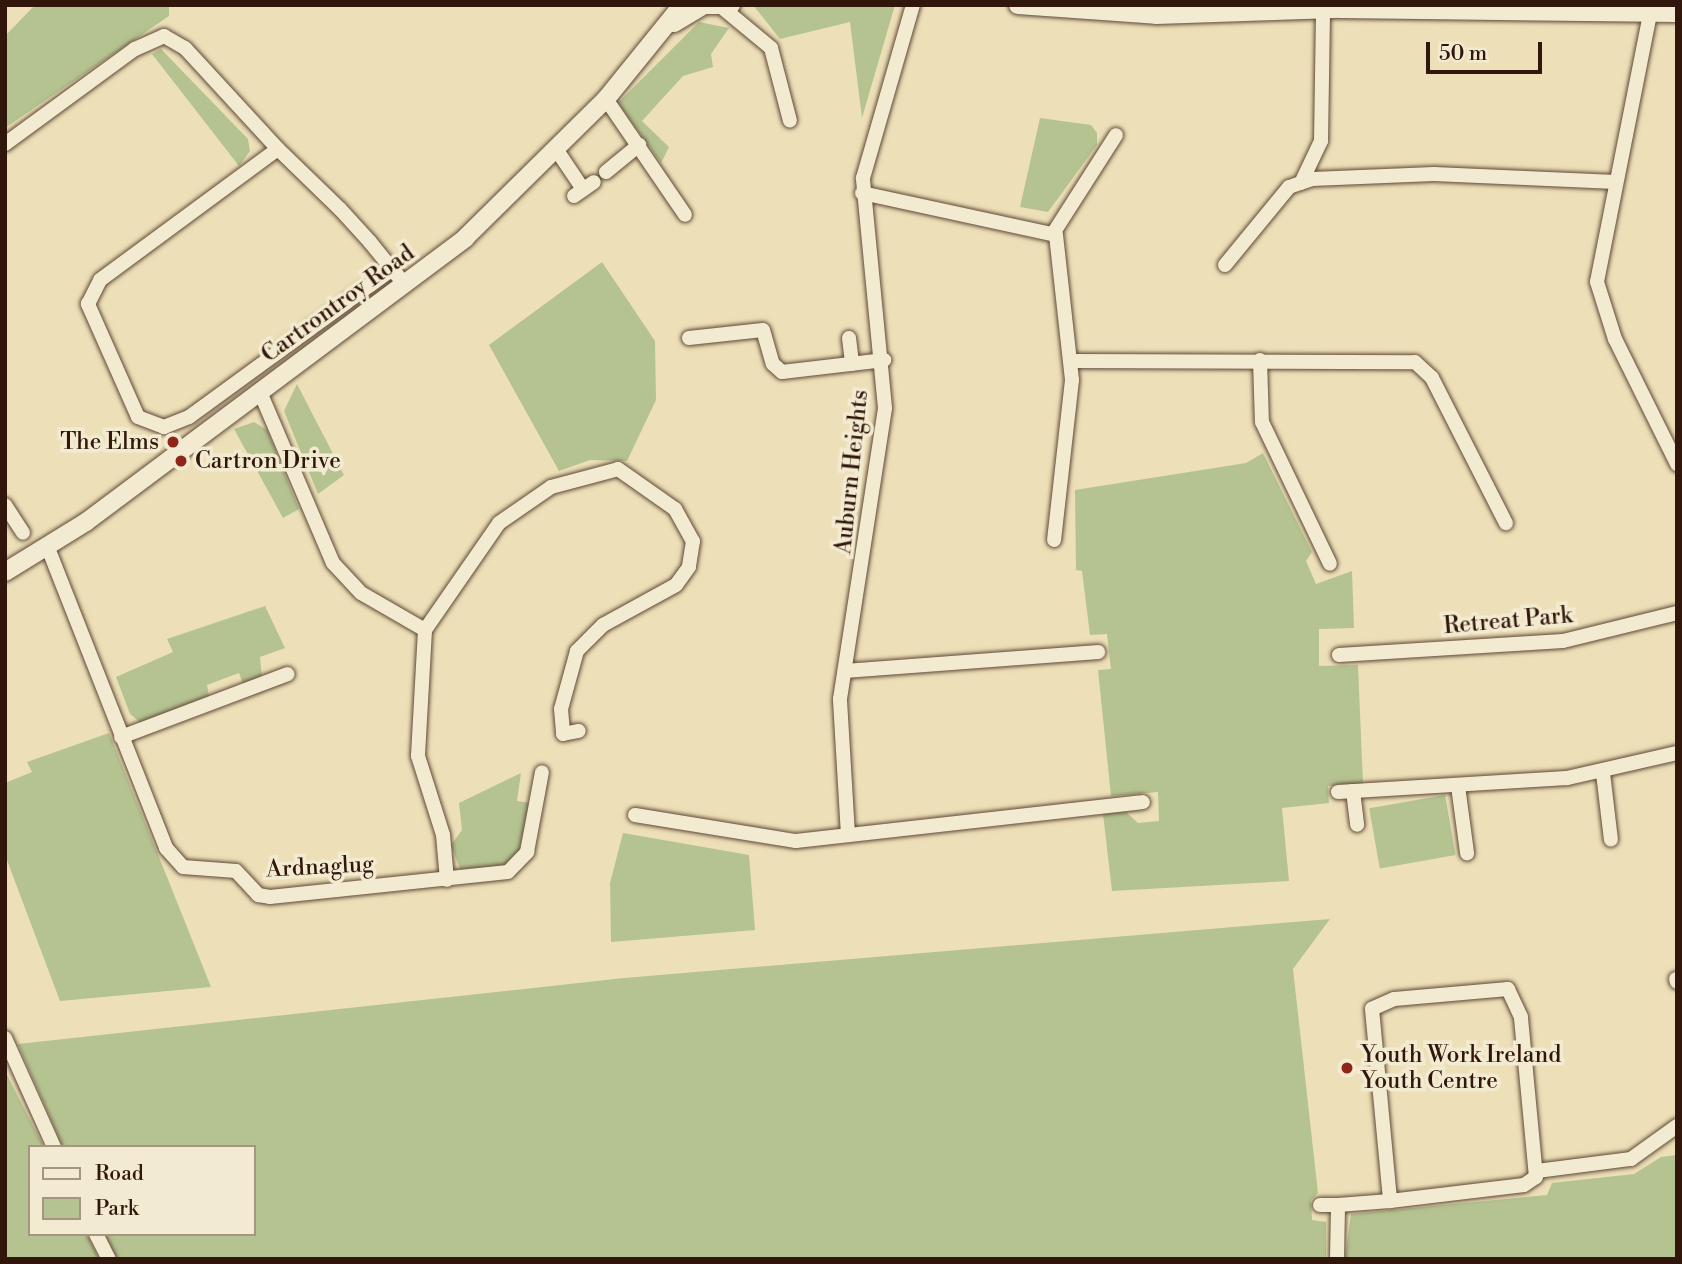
<!DOCTYPE html>
<style>
body{margin:0}
#map{position:relative;width:1682px;height:1264px;overflow:hidden;background:#ede0b8;font-family:"Libre Bodoni",serif}
div>[style]{position:absolute}
.green>*{inset:0;background:#b5c391;transform-origin:0 0}
.roads{filter:drop-shadow(0 0 2px #5f4836) drop-shadow(0 0 2px #5f4836)}
.minor>*{height:14px;margin:-7px;padding:0 7px;transform-origin:7px;border-radius:7px;background:#f3ebd1}
.tertiary>*{height:18px;margin:-9px;padding:0 9px;transform-origin:9px;border-radius:9px;background:#f3ebd1}
.dots>*{width:19px;height:19px;translate:-50% -50%;box-sizing:border-box;border:4px solid #f3ebd1;border-radius:50%}
span{translate:-50% -50%;white-space:nowrap;text-align:center;line-height:1.15;-webkit-text-stroke:7px #f3ebd1;paint-order:stroke}
.street-label{font-size:23px;color:#30160b}
.poi-label{font-size:23px;color:#30160b}
.right{translate:-100% -50%;text-align:right}
.left{translate:0 -50%;text-align:left}
.frame{position:absolute;inset:0;border:7px solid #30160b;pointer-events:none}
.legend{position:absolute;left:28px;top:1145px;width:228px;height:91px;box-sizing:border-box;background:#f3ebd1;border:2px solid #a59682;margin:0;padding:9px 12px;list-style:none;font-size:21px;color:#30160b}
.legend li{display:flex;align-items:center;gap:14px;height:35px}
.legend b{width:35px;border:2px solid #a59682}
.scale{position:absolute;left:1426px;top:42px;width:116px;height:32px;box-sizing:border-box;border:4px solid #30160b;border-top:0;padding-left:9px;font-size:21px;line-height:24px;white-space:nowrap;color:#30160b;-webkit-text-stroke:5px #f3ebd1;paint-order:stroke}
</style>
<div id="map">
<div class="green">
<div style="clip-path:polygon(35px 5px,169px 5px,169px 16px,5px 128px,5px 36px)"></div>
<div style="clip-path:polygon(753px 5px,895px 5px,862px 118px,850px 22px,780px 39px)"></div>
<div style="clip-path:polygon(699px 22px,729px 28px,711px 54px,713px 67px,683px 76px,642px 121px,669px 147px,661px 163px,618px 103px)"></div>
<div style="clip-path:polygon(161px 49px,248px 139px,250px 151px,239px 166px,152px 54px)"></div>
<div style="clip-path:polygon(1040px 118px,1091px 125px,1097px 133px,1097px 145px,1048px 212px,1020px 207px)"></div>
<div style="clip-path:polygon(602px 262px,655px 341px,656px 400px,627px 461px,590px 460px,559px 471px,489px 345px)"></div>
<div style="clip-path:polygon(297px 384px,344px 475px,318px 494px,284px 411px)"></div>
<div style="clip-path:polygon(254px 422px,267px 430px,299px 509px,283px 518px,234px 429px)"></div>
<div style="clip-path:polygon(1263px 453px,1312px 552px,1306px 561px,1316px 584px,1352px 571px,1354px 628px,1319px 629px,1319px 666px,1358px 665px,1363px 784px,1328px 786px,1329px 803px,1282px 808px,1289px 881px,1112px 891px,1103px 814px,1126px 812px,1138px 823px,1159px 821px,1158px 792px,1111px 796px,1098px 670px,1111px 669px,1107px 634px,1090px 635px,1082px 571px,1076px 570px,1075px 490px,1246px 463px)"></div>
<div style="clip-path:polygon(265px 606px,285px 648px,260px 657px,262px 677px,243px 684px,239px 673px,207px 685px,209px 696px,141px 723px,130px 714px,116px 677px,173px 652px,167px 639px)"></div>
<div style="clip-path:polygon(109px 733px,173px 892px,211px 987px,60px 1001px,5px 855px,5px 783px,32px 772px,27px 762px)"></div>
<div style="clip-path:polygon(521px 773px,517px 801px,531px 803px,519px 850px,507px 866px,460px 869px,451px 845px,462px 830px,459px 803px)"></div>
<div style="left:1445px;top:795px;width:61px;height:77px;rotate:80deg"></div>
<div style="clip-path:polygon(623px 833px,749px 855px,755px 930px,611px 942px,610px 883px)"></div>
<div style="clip-path:polygon(1330px 919px,1293px 969px,1318px 1193px,1311px 1200px,1312px 1220px,1326px 1222px,1326px 1259px,117px 1259px,105px 1234px,254px 1234px,254px 1147px,63px 1147px,18px 1044px,624px 978px)"></div>
<div style="clip-path:polygon(5px 1071px,44px 1147px,30px 1147px,30px 1234px,87px 1234px,99px 1259px,5px 1259px)"></div>
<div style="clip-path:polygon(1677px 1155px,1677px 1259px,1345px 1259px,1351px 1214px,1547px 1195px,1552px 1183px,1634px 1174px,1661px 1157px)"></div>
</div>
<div class="roads">
<div class="minor">
<div style="left:724px;top:9px;width:61px;rotate:39.7deg"></div>
<div style="left:771px;top:48px;width:75px;rotate:75.4deg"></div>
<div style="left:1650px;top:14px;width:273px;rotate:101.2deg"></div>
<div style="left:1597px;top:282px;width:60px;rotate:72.5deg"></div>
<div style="left:1615px;top:339px;width:140px;rotate:63.6deg"></div>
<div style="left:606px;top:99px;width:140px;rotate:55.7deg"></div>
<div style="left:5px;top:144px;width:161px;rotate:-36.2deg"></div>
<div style="left:135px;top:49px;width:32px;rotate:-24deg"></div>
<div style="left:164px;top:36px;width:24px;rotate:30deg"></div>
<div style="left:185px;top:48px;width:137px;rotate:47.4deg"></div>
<div style="left:556px;top:149px;width:48px;rotate:56deg"></div>
<div style="left:606px;top:172px;width:43px;rotate:-39.3deg"></div>
<div style="left:1301px;top:183px;width:47px;rotate:-64.5deg"></div>
<div style="left:1321px;top:141px;width:132px;rotate:-89.1deg"></div>
<div style="left:862px;top:193px;width:198px;rotate:12.2deg"></div>
<div style="left:1056px;top:235px;width:146px;rotate:83.7deg"></div>
<div style="left:1072px;top:380px;width:161px;rotate:96.4deg"></div>
<div style="left:574px;top:196px;width:24px;rotate:-35deg"></div>
<div style="left:1054px;top:232px;width:115px;rotate:-57.4deg"></div>
<div style="left:1225px;top:265px;width:101px;rotate:-50.6deg"></div>
<div style="left:1289px;top:187px;width:24px;rotate:-19deg"></div>
<div style="left:1312px;top:179px;width:122px;rotate:-2.3deg"></div>
<div style="left:1434px;top:174px;width:182px;rotate:2.5deg"></div>
<div style="left:392px;top:269px;width:251px;rotate:143.9deg"></div>
<div style="left:189px;top:417px;width:27px;rotate:158deg"></div>
<div style="left:164px;top:427px;width:28px;rotate:-159deg"></div>
<div style="left:138px;top:417px;width:124px;rotate:-113.9deg"></div>
<div style="left:88px;top:304px;width:27px;rotate:-63deg"></div>
<div style="left:100px;top:280px;width:221px;rotate:-36.4deg"></div>
<div style="left:278px;top:149px;width:86px;rotate:44.1deg"></div>
<div style="left:340px;top:209px;width:45px;rotate:47.7deg"></div>
<div style="left:370px;top:242px;width:35px;rotate:51deg"></div>
<div style="left:392px;top:269px;width:8px;rotate:50deg"></div>
<div style="left:397px;top:275px;width:13px;rotate:48deg"></div>
<div style="left:689px;top:338px;width:74px;rotate:-6.2deg"></div>
<div style="left:763px;top:330px;width:35px;rotate:74deg"></div>
<div style="left:773px;top:364px;width:12px;rotate:42deg"></div>
<div style="left:782px;top:372px;width:103px;rotate:-6.7deg"></div>
<div style="left:849px;top:338px;width:26px;rotate:83deg"></div>
<div style="left:1260px;top:360px;width:62px;rotate:88.2deg"></div>
<div style="left:1262px;top:422px;width:157px;rotate:64.4deg"></div>
<div style="left:1072px;top:361px;width:343px;rotate:0.2deg"></div>
<div style="left:1415px;top:362px;width:23px;rotate:43deg"></div>
<div style="left:1432px;top:378px;width:163px;rotate:63deg"></div>
<div style="left:260px;top:392px;width:186px;rotate:66.9deg"></div>
<div style="left:333px;top:563px;width:41px;rotate:47deg"></div>
<div style="left:361px;top:593px;width:74px;rotate:30deg"></div>
<div style="left:425px;top:630px;width:130px;rotate:-55.3deg"></div>
<div style="left:499px;top:523px;width:63px;rotate:-34.7deg"></div>
<div style="left:551px;top:487px;width:69px;rotate:-15deg"></div>
<div style="left:618px;top:469px;width:70px;rotate:35.1deg"></div>
<div style="left:675px;top:509px;width:37px;rotate:61deg"></div>
<div style="left:693px;top:541px;width:26px;rotate:99deg"></div>
<div style="left:689px;top:567px;width:22px;rotate:126deg"></div>
<div style="left:676px;top:585px;width:83px;rotate:151.3deg"></div>
<div style="left:603px;top:625px;width:37px;rotate:135deg"></div>
<div style="left:577px;top:651px;width:60px;rotate:105.4deg"></div>
<div style="left:561px;top:709px;width:25px;rotate:85deg"></div>
<div style="left:563px;top:734px;width:16px;rotate:-11deg"></div>
<div style="left:5px;top:505px;width:33px;rotate:57deg"></div>
<div style="left:48px;top:548px;width:322px;rotate:68.5deg"></div>
<div style="left:166px;top:848px;width:25px;rotate:48deg"></div>
<div style="left:183px;top:867px;width:53px;rotate:4.3deg"></div>
<div style="left:236px;top:871px;width:33px;rotate:47deg"></div>
<div style="left:258px;top:895px;width:12px;rotate:9deg"></div>
<div style="left:270px;top:897px;width:239px;rotate:-6deg"></div>
<div style="left:508px;top:872px;width:28px;rotate:-46deg"></div>
<div style="left:527px;top:852px;width:81px;rotate:-79.4deg"></div>
<div style="left:425px;top:630px;width:126px;rotate:93.2deg"></div>
<div style="left:418px;top:756px;width:83px;rotate:72.4deg"></div>
<div style="left:443px;top:835px;width:45px;rotate:84.9deg"></div>
<div style="left:1339px;top:655px;width:224px;rotate:-3.6deg"></div>
<div style="left:1563px;top:641px;width:117px;rotate:-13.8deg"></div>
<div style="left:845px;top:671px;width:254px;rotate:-4.3deg"></div>
<div style="left:121px;top:737px;width:178px;rotate:-20.7deg"></div>
<div style="left:1603px;top:773px;width:67px;rotate:83.2deg"></div>
<div style="left:1458px;top:786px;width:68px;rotate:82.3deg"></div>
<div style="left:1353px;top:791px;width:34px;rotate:83deg"></div>
<div style="left:1338px;top:792px;width:229px;rotate:-3.5deg"></div>
<div style="left:1567px;top:778px;width:113px;rotate:-12.8deg"></div>
<div style="left:635px;top:815px;width:163px;rotate:9.2deg"></div>
<div style="left:796px;top:841px;width:349px;rotate:-6.4deg"></div>
<div style="left:848px;top:835px;width:136px;rotate:-93.4deg"></div>
<div style="left:840px;top:699px;width:294px;rotate:-81.2deg"></div>
<div style="left:885px;top:408px;width:231px;rotate:-95.5deg"></div>
<div style="left:863px;top:178px;width:180px;rotate:-73.9deg"></div>
<div style="left:1676px;top:979px;width:3px;rotate:72deg"></div>
<div style="left:5px;top:1038px;width:120px;rotate:65.8deg"></div>
<div style="left:1537px;top:1171px;width:95px;rotate:-7.3deg"></div>
<div style="left:1631px;top:1159px;width:57px;rotate:-35.7deg"></div>
<div style="left:1320px;top:1205px;width:18px"></div>
<div style="left:96px;top:1234px;width:28px;rotate:63deg"></div>
<div style="left:1337px;top:1259px;width:54px;rotate:-88.9deg"></div>
<div style="left:1338px;top:1205px;width:52px;rotate:-4.4deg"></div>
<div style="left:1390px;top:1201px;width:135px;rotate:-6.8deg"></div>
<div style="left:1524px;top:1185px;width:14px;rotate:-34deg"></div>
<div style="left:1536px;top:1177px;width:161px;rotate:-95.4deg"></div>
<div style="left:1521px;top:1017px;width:31px;rotate:-115deg"></div>
<div style="left:1508px;top:989px;width:114px;rotate:175deg"></div>
<div style="left:1394px;top:999px;width:24px;rotate:156deg"></div>
<div style="left:1372px;top:1009px;width:193px;rotate:84.6deg"></div>
</div>
<div class="tertiary">
<div style="left:706px;top:5px;width:25px"></div>
<div style="left:1018px;top:5px;width:138px;rotate:4.1deg"></div>
<div style="left:1156px;top:15px;width:185px;rotate:-1.9deg"></div>
<div style="left:1341px;top:9px;width:336px;rotate:0.7deg"></div>
<div style="left:674px;top:23px;width:35px;rotate:-31deg"></div>
<div style="left:5px;top:572px;width:95px;rotate:-31.7deg"></div>
<div style="left:86px;top:522px;width:474px;rotate:-36.8deg"></div>
<div style="left:465px;top:238px;width:198px;rotate:-44.6deg"></div>
<div style="left:606px;top:99px;width:121px;rotate:-51deg"></div>
</div>
</div>
<div class="dots">
<div style="left:173px;top:442px;background:#8f2418"></div>
<div style="left:181px;top:461px;background:#8f2418"></div>
<div style="left:1347px;top:1068px;background:#8f2418"></div>
</div>
<div class="street-label">
<span style="left:338px;top:304px;rotate:-36deg">Cartrontroy Road</span>
<span style="left:852px;top:472px;rotate:-84deg">Auburn Heights</span>
<span style="left:1508px;top:621px;rotate:-5deg">Retreat Park</span>
<span style="left:320px;top:867px;rotate:-3deg">Ardnaglug</span>
</div>
<div class="poi-label">
<span class="right" style="left:159px;top:442px">The Elms</span>
<span class="left" style="left:195px;top:461px">Cartron Drive</span>
<span class="left" style="left:1361px;top:1068px">Youth Work Ireland<br>Youth Centre</span>
</div>
<div class="frame"></div>
<ul class="legend">
<li><b style="height:9px;background:#f3ebd1"></b>Road</li>
<li><b style="height:19px;background:#b5c391"></b>Park</li>
</ul>
<div class="scale">50 m</div>
</div>
